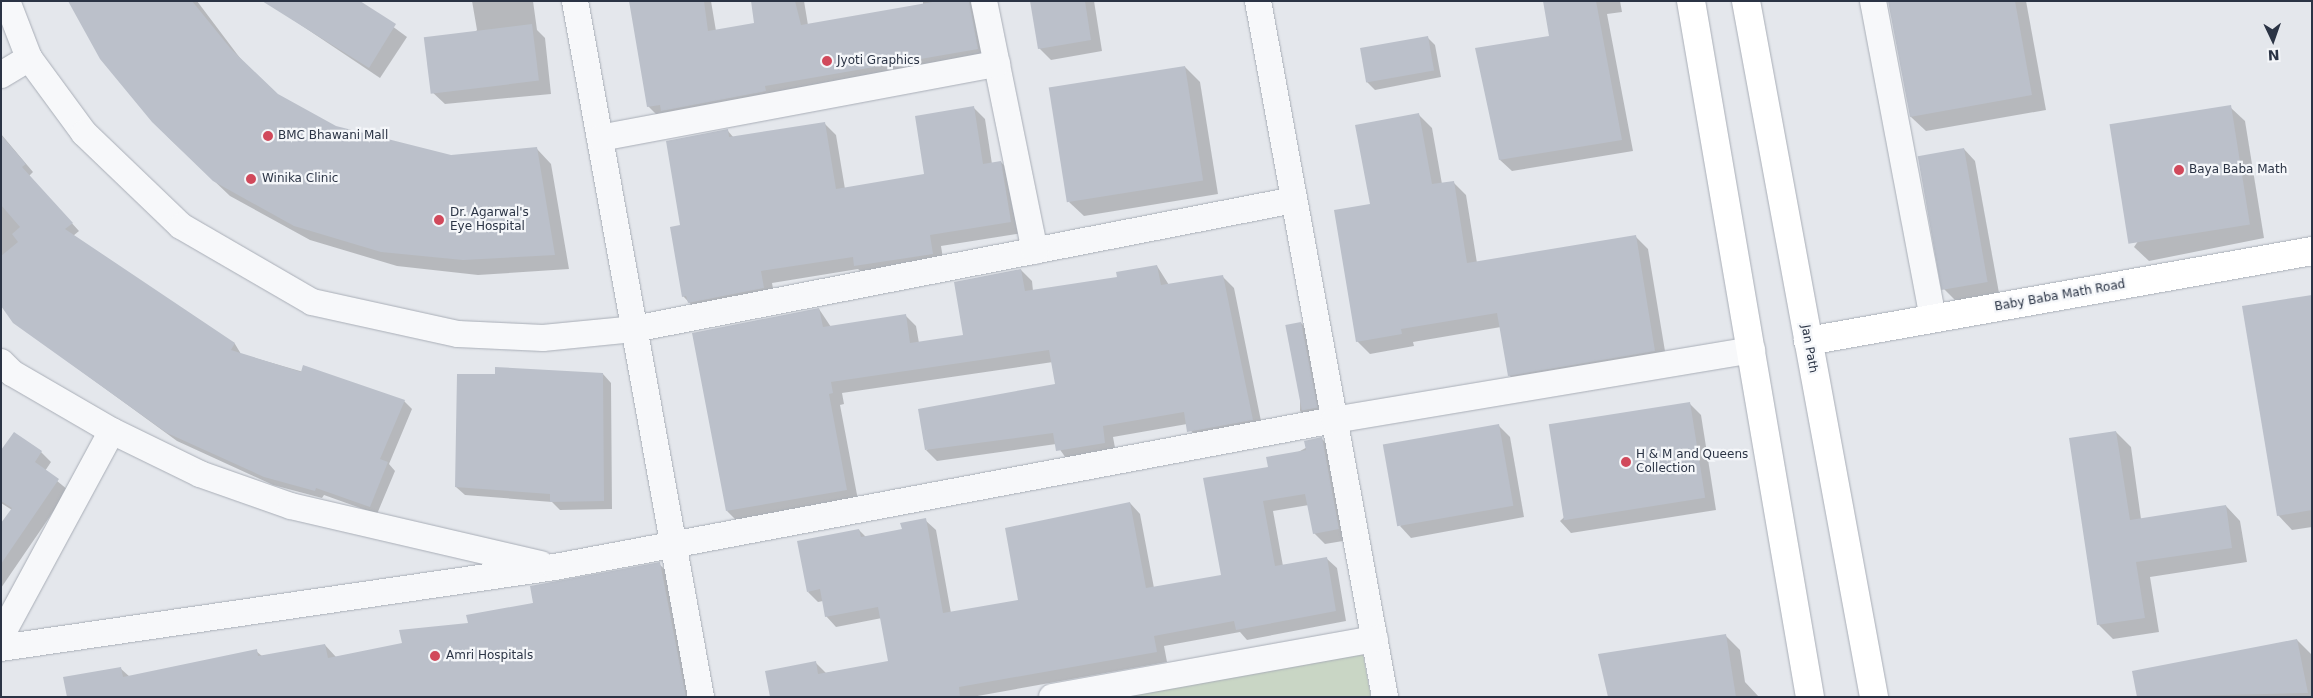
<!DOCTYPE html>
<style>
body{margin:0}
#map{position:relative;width:2313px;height:698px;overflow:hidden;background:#e4e7ec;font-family:"DejaVu Sans",sans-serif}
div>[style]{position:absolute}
.green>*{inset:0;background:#c9d6c5}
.shadow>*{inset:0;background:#0003}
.building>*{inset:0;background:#bbc0ca;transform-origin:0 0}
.roads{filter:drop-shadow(0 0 1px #a9aeb7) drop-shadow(0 0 1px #a9aeb7)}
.street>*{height:26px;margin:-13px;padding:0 13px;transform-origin:13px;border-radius:13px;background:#f7f8fa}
.secondary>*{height:28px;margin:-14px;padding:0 14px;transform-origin:14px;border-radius:14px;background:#fff}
.dots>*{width:14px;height:14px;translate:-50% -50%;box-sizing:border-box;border:2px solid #f4f6f9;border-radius:50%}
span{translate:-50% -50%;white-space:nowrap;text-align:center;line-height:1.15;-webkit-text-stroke:4.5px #f4f6f9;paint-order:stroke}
.poi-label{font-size:12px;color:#2b3445}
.left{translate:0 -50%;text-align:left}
.street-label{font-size:12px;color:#2b3445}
.frame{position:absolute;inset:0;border:2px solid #2b3445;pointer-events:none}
.north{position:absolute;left:2248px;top:15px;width:50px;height:50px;-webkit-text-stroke:4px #f4f6f9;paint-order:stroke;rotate:177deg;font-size:14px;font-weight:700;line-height:20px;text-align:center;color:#2b3445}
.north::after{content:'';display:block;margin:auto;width:18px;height:22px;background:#2b3445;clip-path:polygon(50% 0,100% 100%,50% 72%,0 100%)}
</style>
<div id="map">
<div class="green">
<div style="clip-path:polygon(1363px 654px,1371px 697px,1115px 697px)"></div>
</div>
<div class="shadow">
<div style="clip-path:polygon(70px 1px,197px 1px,243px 62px,277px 95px,336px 128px,451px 156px,537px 149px,551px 164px,569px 269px,478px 275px,397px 266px,310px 240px,230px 196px,168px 137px)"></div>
<div style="clip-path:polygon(358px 1px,407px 37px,380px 78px,283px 13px)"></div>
<div style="clip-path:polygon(472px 1px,533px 1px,537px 30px,545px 38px,551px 94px,445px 104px,431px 91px,477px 30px)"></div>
<div style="clip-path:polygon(630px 1px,711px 1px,716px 31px,756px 24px,752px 1px,804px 1px,808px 25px,923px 5px,923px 1px,976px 1px,987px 58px,658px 116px,648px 106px)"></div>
<div style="clip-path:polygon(1032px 1px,1094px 1px,1102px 51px,1051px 60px,1039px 48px)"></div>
<div style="clip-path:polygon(1544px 1px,1620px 1px,1622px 12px,1607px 14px,1633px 151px,1512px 171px,1500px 160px,1476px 49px,1550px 37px)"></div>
<div style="clip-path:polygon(1890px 1px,2026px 1px,2046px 110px,1926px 131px,1911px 117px)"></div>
<div style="clip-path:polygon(1427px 37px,1435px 45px,1441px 77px,1375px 90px,1367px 82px)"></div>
<div style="clip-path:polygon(1185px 67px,1200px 82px,1218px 194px,1084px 216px,1069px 202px)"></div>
<div style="clip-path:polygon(973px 107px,985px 119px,992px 164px,1001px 162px,1012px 174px,1022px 233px,941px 246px,944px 265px,867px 277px,858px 269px,772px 283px,775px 300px,700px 314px,683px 296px,681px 226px,728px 131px,734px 138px,824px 123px,836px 135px,845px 189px,926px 175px)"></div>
<div style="clip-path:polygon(2230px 107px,2245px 121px,2264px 238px,2149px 261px,2134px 247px)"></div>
<div style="clip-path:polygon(1419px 115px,1432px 128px,1442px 184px,1453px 182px,1466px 195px,1477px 263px,1636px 237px,1648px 249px,1667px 363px,1522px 388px,1509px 375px,1501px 327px,1413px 342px,1414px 346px,1370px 354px,1357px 341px,1372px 205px)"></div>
<div style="clip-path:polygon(1px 134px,33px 172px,29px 176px,79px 231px,73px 236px,235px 344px,241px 354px,404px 401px,412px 409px,389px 464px,395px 471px,377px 514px,324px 495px,322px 498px,273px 485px,177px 441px,14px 322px,1px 304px)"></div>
<div style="clip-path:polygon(1964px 149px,1975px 161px,1999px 293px,1956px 301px,1944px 289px)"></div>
<div style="clip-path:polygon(1157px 266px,1169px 285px,1223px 277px,1234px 288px,1263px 431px,1199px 443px,1187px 424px,1113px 437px,1116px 453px,1068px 461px,1056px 444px,937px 461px,926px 450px,1057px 385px,1053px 362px,842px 393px,844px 404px,840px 405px,858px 500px,738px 522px,727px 511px,819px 309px,831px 327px,905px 315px,916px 326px,919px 343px,964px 336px,1021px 270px,1032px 281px,1033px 291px,1119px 278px)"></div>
<div style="clip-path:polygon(2312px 296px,2312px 527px,2292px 530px,2278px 515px)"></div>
<div style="clip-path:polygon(1301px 323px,1309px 331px,1324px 416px,1308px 419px,1300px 411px)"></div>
<div style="clip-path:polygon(603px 374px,611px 383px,612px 509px,560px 510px,552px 502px,465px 495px,456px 487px)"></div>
<div style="clip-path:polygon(1690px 404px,1701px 415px,1716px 510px,1571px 533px,1560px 521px)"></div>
<div style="clip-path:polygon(1498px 425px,1510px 437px,1524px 517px,1411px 538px,1400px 526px)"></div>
<div style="clip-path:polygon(2116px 432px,2131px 447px,2141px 519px,2226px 506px,2240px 521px,2247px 562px,2150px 577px,2159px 632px,2113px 639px,2098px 624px)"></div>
<div style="clip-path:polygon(1322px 439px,1332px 449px,1349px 540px,1325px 544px,1314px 533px,1309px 505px,1273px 511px,1283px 566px,1326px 558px,1337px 568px,1346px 621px,1247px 640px,1240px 632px,1164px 646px,1167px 662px,972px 697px,771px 697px,816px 663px,826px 673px,890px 662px,882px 618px,836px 627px,826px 616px,823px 601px,818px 602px,808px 592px,859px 530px,866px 537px,903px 530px,925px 520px,936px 530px,951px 613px,1020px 601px,1130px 503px,1140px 514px,1154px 588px,1222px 576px,1269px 468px)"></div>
<div style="clip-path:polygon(41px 452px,51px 462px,45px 471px,68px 490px,1px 588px,1px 526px,12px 510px,1px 503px,1px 453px)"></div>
<div style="clip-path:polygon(659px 564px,671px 575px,695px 697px,68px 697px,120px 668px,130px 677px,256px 651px,262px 656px,325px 645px,336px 657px,403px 644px)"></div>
<div style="clip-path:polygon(1725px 635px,1740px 650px,1745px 682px,1759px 697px,1609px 697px)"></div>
<div style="clip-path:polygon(2297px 640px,2312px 655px,2312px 697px,2139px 697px)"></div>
</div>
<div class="building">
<div style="clip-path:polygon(68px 1px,192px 1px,231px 49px,278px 94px,336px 126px,451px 155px,537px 147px,555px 255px,463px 260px,381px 252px,294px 226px,213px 181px,152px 122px,100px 59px)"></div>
<div style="clip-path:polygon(262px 1px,360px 1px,396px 24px,369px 68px)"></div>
<div style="clip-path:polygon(629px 1px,704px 1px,708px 31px,754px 23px,751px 1px,795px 1px,801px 25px,938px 1px,969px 1px,978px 49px,765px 86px,766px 91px,661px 111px,660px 105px,647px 107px)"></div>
<div style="clip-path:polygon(1030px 1px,1085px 1px,1091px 40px,1038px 49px)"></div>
<div style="clip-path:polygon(1543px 1px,1596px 1px,1622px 140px,1499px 160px,1475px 48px,1549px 36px)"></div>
<div style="clip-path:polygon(1888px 1px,2015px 1px,2032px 95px,1910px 117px)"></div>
<div style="left:532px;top:24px;width:57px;height:109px;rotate:83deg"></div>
<div style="left:1428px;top:36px;width:35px;height:69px;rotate:80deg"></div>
<div style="left:1185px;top:66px;width:116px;height:138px;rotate:81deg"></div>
<div style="left:2231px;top:105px;width:121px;height:123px;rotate:81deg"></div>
<div style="clip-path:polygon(974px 106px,983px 164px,1001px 161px,1011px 222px,930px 235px,933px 254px,854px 266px,853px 257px,761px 271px,764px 288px,688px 303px,686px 296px,682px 297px,670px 227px,680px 225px,666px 141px,728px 129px,729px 137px,825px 122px,836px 189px,924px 174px,915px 116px)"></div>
<div style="clip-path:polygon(1419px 113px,1432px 184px,1454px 181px,1467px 263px,1636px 235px,1655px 351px,1508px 376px,1497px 313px,1401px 329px,1402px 334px,1356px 342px,1334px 210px,1370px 204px,1355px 125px)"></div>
<div style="clip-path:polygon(1px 135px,26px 164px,22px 167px,73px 223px,65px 229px,235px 343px,231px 350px,301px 372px,303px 365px,405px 400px,380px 459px,388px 462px,370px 507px,316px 488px,315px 491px,264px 477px,167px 433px,13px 323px,1px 306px,1px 256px,18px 242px,12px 234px,20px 227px,1px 205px)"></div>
<div style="left:1964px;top:148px;width:136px;height:47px;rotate:80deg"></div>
<div style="clip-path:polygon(1157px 265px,1161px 285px,1223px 275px,1253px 420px,1187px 432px,1184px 412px,1103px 426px,1105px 443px,1056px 451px,1053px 433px,925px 450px,918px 409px,1055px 384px,1049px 350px,831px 382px,833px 393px,829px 394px,847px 490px,726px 511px,692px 333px,819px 308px,823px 327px,906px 314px,910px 343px,963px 335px,954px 282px,1021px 269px,1025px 291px,1117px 277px,1116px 272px)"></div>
<div style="clip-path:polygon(2312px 295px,2312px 510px,2277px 516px,2242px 306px)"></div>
<div style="left:1301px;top:322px;width:87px;height:16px;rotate:79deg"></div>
<div style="clip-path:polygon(495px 367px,603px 373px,604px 501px,550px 502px,550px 494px,455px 487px,457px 374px,495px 374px)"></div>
<div style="left:1690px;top:402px;width:97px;height:143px;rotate:81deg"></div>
<div style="left:1499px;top:424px;width:83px;height:118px;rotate:80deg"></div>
<div style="clip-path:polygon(2116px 431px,2130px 520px,2226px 505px,2232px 548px,2136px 562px,2145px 618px,2097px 625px,2069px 438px)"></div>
<div style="clip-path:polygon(14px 432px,42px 451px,35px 462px,59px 479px,1px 564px,1px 523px,12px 508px,1px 501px,1px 450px)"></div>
<div style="clip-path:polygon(1322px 437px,1339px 529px,1313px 534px,1305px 494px,1263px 501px,1275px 566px,1327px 557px,1336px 611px,1236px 630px,1234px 621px,1154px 636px,1157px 652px,959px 687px,960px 697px,770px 697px,765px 671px,816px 661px,818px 674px,888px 661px,878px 607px,825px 617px,820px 589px,807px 592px,797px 541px,859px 529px,861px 537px,902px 529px,900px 523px,926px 518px,943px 613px,1018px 600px,1005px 528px,1130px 502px,1146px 588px,1221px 575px,1203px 478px,1268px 467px,1266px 457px,1306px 450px,1304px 441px)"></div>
<div style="clip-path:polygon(660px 562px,686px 697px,67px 697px,63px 677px,121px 667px,123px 677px,257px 649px,258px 656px,325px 644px,328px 658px,402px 643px,399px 630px,468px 623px,466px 615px,533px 603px,530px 586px)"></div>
<div style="clip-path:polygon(1726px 634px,1736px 697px,1608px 697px,1598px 654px)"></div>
<div style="clip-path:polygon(2297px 639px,2308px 693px,2137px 697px,2132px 671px)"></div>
</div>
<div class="roads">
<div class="street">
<div style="left:7px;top:1px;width:61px;rotate:68.9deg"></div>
<div style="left:29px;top:58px;width:93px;rotate:53.7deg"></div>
<div style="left:84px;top:133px;width:134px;rotate:43.8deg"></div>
<div style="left:181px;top:226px;width:151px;rotate:30.1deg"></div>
<div style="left:312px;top:302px;width:149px;rotate:12.4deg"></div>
<div style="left:458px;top:334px;width:85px;rotate:2.7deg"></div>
<div style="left:543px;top:338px;width:91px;rotate:-5.6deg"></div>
<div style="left:634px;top:329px;width:672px;rotate:-11.06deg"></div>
<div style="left:575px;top:1px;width:707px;rotate:79.74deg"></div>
<div style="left:984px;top:1px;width:255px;rotate:78.5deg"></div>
<div style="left:1258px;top:1px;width:707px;rotate:79.66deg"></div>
<div style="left:1873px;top:1px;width:323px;rotate:79.3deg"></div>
<div style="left:1px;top:75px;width:33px;rotate:-31deg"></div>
<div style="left:600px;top:138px;width:404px;rotate:-10.6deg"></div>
<div style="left:1px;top:362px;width:16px;rotate:45deg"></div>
<div style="left:12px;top:373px;width:116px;rotate:30.1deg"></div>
<div style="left:112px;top:431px;width:98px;rotate:26deg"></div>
<div style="left:200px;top:474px;width:96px;rotate:19.4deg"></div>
<div style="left:291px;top:506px;width:257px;rotate:13.1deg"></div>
<div style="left:1px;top:636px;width:233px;rotate:-61.6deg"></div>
<div style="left:1px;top:648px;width:560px;rotate:-8.32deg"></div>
<div style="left:555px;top:567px;width:793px;rotate:-10.69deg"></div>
<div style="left:1334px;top:420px;width:424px;rotate:-9.5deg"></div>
<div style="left:1052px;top:697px;width:328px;rotate:-10.2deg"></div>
</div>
<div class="secondary">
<div style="left:1691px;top:1px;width:706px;rotate:80.3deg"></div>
<div style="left:1746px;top:1px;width:708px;rotate:79.58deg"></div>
<div style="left:1808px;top:341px;width:512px;rotate:-10.12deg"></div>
</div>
</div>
<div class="dots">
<div style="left:827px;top:61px;background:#d1495b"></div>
<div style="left:268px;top:136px;background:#d1495b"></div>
<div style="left:2179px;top:170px;background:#d1495b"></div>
<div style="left:251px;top:179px;background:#d1495b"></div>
<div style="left:439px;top:220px;background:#d1495b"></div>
<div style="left:1626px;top:462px;background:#d1495b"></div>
<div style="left:435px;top:656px;background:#d1495b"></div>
</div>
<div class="poi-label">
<span class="left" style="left:837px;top:61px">Jyoti Graphics</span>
<span class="left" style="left:278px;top:136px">BMC Bhawani Mall</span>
<span class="left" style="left:2189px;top:170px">Baya Baba Math</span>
<span class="left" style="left:262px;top:179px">Winika Clinic</span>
<span class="left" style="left:450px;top:220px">Dr. Agarwal's<br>Eye Hospital</span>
<span class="left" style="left:1636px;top:462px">H &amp; M and Queens<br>Collection</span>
<span class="left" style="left:446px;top:656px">Amri Hospitals</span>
</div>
<div class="street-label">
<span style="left:2060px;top:296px;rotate:-10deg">Baby Baba Math Road</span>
<span style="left:1809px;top:349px;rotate:80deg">Jan Path</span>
</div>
<div class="frame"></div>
<div class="north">N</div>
</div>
